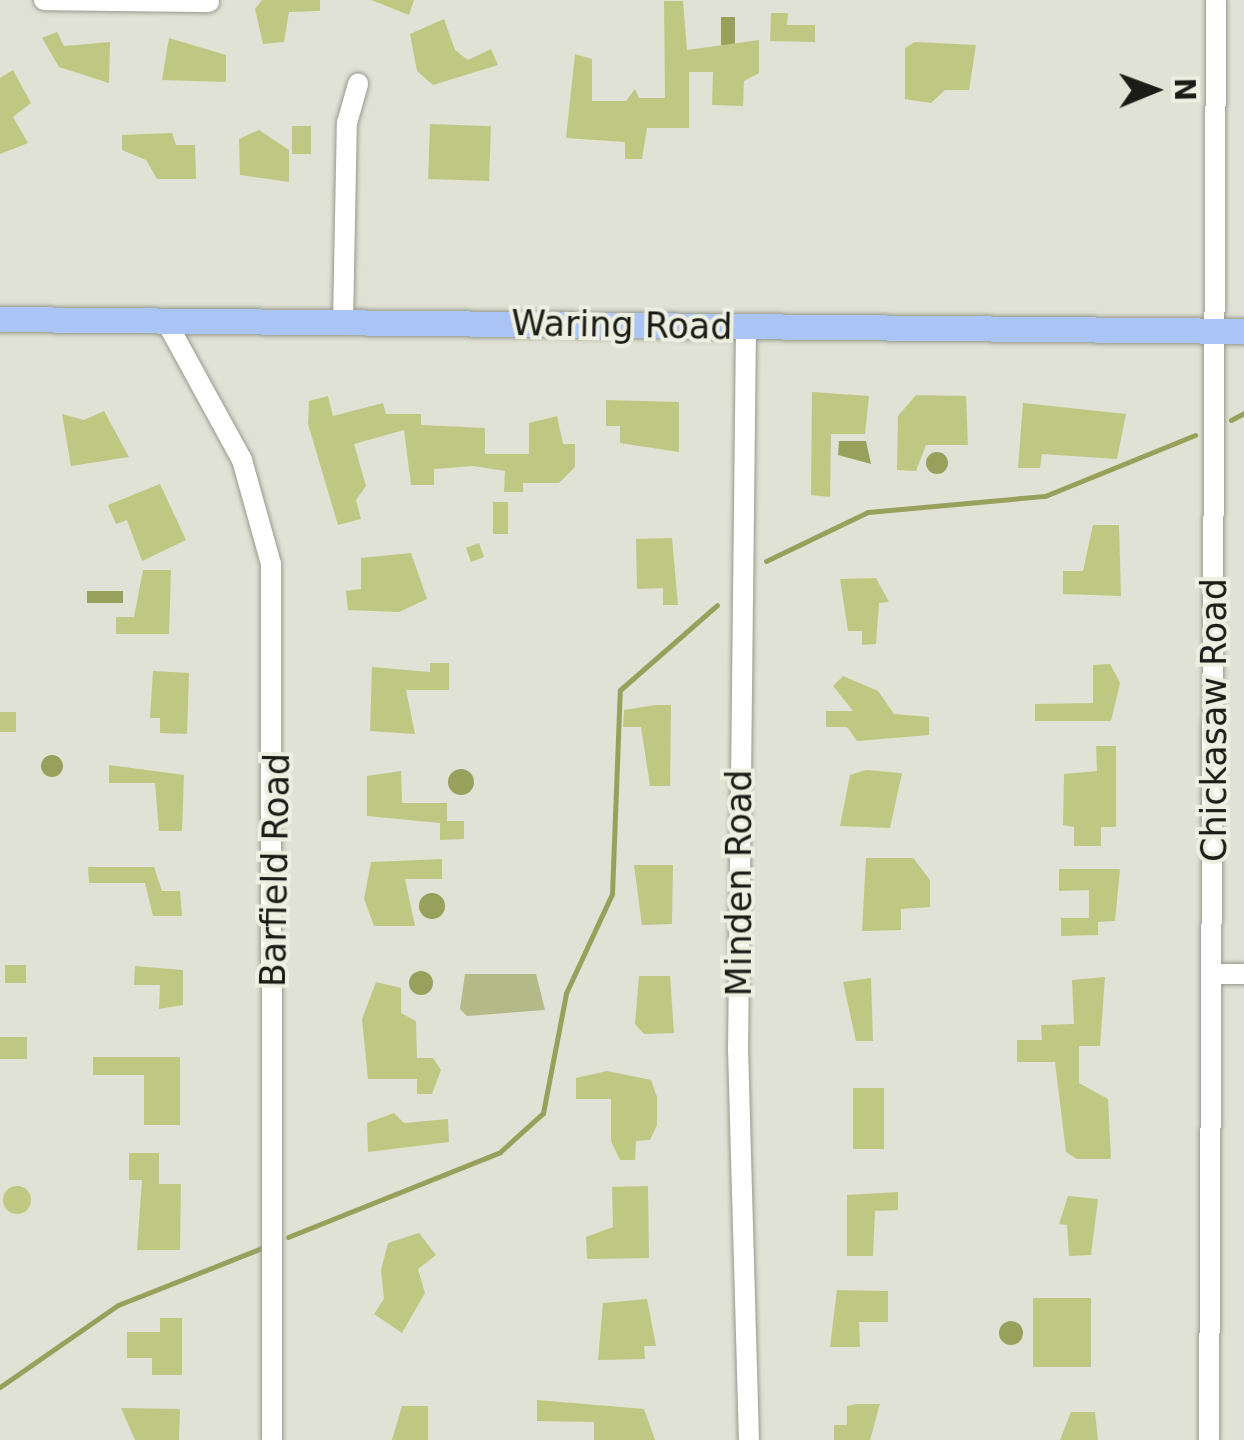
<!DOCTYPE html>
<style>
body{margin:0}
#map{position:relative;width:1244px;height:1440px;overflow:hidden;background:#dfe2d4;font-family:"DejaVu Sans",sans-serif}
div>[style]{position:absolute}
.green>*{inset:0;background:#b3ba88}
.water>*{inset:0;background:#98a15c;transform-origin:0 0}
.round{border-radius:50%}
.stream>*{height:5px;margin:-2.5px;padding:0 2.5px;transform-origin:2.5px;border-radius:2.5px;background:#98a15c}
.building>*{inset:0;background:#bfc882;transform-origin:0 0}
.roads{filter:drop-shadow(0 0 2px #979a8d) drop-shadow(0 0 2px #979a8d)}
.minor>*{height:20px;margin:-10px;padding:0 10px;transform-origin:10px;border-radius:10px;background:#fff}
.major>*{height:25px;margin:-12.5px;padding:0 12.5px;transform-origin:12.5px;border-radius:12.5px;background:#aac5f5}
span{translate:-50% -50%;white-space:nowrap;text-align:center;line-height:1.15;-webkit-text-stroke:8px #edefe1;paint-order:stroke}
.street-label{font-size:35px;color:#1b1c17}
.north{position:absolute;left:1104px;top:40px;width:100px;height:100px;-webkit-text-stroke:8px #edefe1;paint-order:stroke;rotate:89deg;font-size:28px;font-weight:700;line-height:40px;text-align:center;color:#1b1c17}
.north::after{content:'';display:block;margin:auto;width:35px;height:45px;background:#1b1c17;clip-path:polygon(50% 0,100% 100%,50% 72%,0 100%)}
</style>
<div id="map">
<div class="green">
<div style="clip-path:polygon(465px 974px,536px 974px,545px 1010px,467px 1016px,460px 1009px)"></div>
</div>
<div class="water">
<div style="left:721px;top:17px;width:14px;height:28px"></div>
<div style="clip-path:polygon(839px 441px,866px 441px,871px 464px,838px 455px)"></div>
<div class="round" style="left:926px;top:452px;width:22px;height:22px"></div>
<div style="left:87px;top:591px;width:36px;height:12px"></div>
<div class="round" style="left:41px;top:755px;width:22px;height:22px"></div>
<div class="round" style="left:448px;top:769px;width:26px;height:26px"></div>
<div class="round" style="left:419px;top:893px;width:26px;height:26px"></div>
<div class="round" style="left:409px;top:971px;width:24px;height:24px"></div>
<div class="round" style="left:999px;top:1321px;width:24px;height:24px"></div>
</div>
<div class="stream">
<div style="left:1231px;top:420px;width:15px;rotate:-28deg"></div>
<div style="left:766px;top:561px;width:113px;rotate:-25.7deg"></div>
<div style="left:868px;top:512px;width:178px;rotate:-5.2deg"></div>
<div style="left:1045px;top:496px;width:162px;rotate:-22.1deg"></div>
<div style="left:288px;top:1237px;width:228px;rotate:-21.8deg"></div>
<div style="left:500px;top:1152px;width:58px;rotate:-42.2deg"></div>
<div style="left:543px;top:1113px;width:122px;rotate:-79.1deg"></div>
<div style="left:566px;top:993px;width:109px;rotate:-65.1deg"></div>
<div style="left:612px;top:894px;width:204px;rotate:-87.8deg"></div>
<div style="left:620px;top:690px;width:129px;rotate:-41.2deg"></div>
<div style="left:0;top:1387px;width:144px;rotate:-34.8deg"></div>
<div style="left:118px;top:1305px;width:155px;rotate:-21.6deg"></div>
</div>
<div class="building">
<div style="clip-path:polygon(262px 0,320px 0,320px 11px,289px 12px,284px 42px,263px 44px,255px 9px)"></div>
<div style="clip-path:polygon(371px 0,414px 0,409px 15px)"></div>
<div style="clip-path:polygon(664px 1px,683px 1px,687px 50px,759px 40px,759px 73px,744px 81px,743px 106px,712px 105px,713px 72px,689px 72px,689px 128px,647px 128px,642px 159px,625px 159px,625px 142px,566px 138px,575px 54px,592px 59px,592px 101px,626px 101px,635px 89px,639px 98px,665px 98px)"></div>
<div style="clip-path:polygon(771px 13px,788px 13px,787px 25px,815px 25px,815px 42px,770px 41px)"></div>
<div style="clip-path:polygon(444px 19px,455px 50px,468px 60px,491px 49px,498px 65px,433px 85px,417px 71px,410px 34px)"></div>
<div style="clip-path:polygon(57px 32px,64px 46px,110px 42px,109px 83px,59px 67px,42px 38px)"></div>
<div style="clip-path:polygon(169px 38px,226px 55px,226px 82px,162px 80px)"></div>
<div style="clip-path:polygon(915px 42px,976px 45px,969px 90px,945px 90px,931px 103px,905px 99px,905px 48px)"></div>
<div style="clip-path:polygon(13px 70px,31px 103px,13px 117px,28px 143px,0 154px,0 78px)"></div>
<div style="left:430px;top:124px;width:61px;height:55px;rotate:2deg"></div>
<div style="left:292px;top:126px;width:19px;height:28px"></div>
<div style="clip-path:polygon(259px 130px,289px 150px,289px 182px,240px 175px,239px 139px)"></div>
<div style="clip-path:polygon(172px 133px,176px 145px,195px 145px,196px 179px,157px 179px,146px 160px,122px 150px,122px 135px)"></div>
<div style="clip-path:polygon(812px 392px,869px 396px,865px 434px,831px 434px,830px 497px,811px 495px)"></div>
<div style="clip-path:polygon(916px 395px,966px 396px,968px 445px,926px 445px,916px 471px,897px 470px,898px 416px)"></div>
<div style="clip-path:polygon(328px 396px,333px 416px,383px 403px,386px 414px,421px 414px,421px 425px,485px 428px,485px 454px,529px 454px,529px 423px,557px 416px,563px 444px,575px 444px,575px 467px,559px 483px,523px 483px,523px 492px,504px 492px,505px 471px,473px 466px,434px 469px,434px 485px,411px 485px,404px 430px,354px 444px,366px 486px,356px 500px,361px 519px,338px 525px,308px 424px,309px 401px)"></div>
<div style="clip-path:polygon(606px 400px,679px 402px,679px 452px,620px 443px,620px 426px,606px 426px)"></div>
<div style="clip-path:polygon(1023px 403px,1126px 414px,1117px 459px,1042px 454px,1040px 468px,1018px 468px)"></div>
<div style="clip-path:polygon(104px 411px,129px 457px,71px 466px,62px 414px,84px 420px)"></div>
<div style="clip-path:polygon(160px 484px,186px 540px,142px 561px,127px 520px,116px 524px,108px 505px)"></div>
<div style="left:493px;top:502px;width:15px;height:32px"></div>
<div style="clip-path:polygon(1093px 525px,1119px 525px,1121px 596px,1063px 594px,1063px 571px,1083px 571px)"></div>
<div style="clip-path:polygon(672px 538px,678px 605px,663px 605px,663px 588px,637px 589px,636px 539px)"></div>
<div style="left:479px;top:543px;width:15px;height:14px;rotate:70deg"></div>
<div style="clip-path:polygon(411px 553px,427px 599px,399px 612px,348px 610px,346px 591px,361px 589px,361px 558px)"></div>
<div style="clip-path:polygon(143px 570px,171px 570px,169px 634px,116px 634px,116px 617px,134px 617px)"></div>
<div style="clip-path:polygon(876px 578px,889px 602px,879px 603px,876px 644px,862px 645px,862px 631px,848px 631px,840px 579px)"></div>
<div style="clip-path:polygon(430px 663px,449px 663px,449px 690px,406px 690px,415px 734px,370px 731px,372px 667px,430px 672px)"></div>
<div style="clip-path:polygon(1110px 664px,1120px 683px,1111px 721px,1035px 721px,1035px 704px,1093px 703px,1093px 665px)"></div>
<div style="clip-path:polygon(153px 671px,189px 673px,187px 734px,160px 733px,160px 718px,150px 718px)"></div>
<div style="clip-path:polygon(843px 676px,878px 691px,894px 714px,929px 717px,929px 735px,857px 741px,847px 727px,826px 727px,826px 711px,853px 711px,833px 686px)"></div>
<div style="clip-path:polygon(656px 705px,671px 705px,670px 786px,650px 786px,641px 727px,623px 727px,624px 710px)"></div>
<div style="left:0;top:712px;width:16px;height:20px"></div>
<div style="clip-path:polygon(1096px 746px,1116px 746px,1116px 827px,1101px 827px,1101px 846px,1074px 846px,1074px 827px,1063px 825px,1064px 774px,1097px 771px)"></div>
<div style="clip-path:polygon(109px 765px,184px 775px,182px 831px,159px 831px,155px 783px,109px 783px)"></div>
<div style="clip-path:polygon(866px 770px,902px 773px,890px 828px,840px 826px,850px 775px)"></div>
<div style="clip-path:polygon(401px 771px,402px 803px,447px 803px,447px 821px,464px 821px,464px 839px,440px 840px,440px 823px,367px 816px,367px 776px)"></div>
<div style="clip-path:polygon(866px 858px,913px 858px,930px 880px,930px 907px,901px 909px,901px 930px,862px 931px)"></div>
<div style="clip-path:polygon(442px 859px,442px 879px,405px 879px,415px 926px,374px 926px,364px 899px,371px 862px)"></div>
<div style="clip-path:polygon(634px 865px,673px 865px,672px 924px,642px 925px)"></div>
<div style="clip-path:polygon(88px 867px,154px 867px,162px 891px,180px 891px,182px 916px,153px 916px,145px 883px,89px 883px)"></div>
<div style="clip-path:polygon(1059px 869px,1120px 869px,1115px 921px,1098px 922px,1098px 935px,1061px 936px,1061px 918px,1089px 918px,1089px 890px,1059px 891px)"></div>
<div style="left:5px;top:965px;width:21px;height:18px"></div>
<div style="clip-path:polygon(135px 966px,183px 970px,183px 1005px,159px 1009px,160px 985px,134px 985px)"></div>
<div style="clip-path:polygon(639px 976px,670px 976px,674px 1033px,644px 1034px,635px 1024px)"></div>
<div style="clip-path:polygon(1105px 977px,1100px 1046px,1079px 1046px,1079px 1083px,1108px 1099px,1111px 1159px,1077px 1159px,1066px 1152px,1055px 1062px,1017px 1062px,1017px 1040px,1042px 1040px,1041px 1025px,1074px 1024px,1072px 980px)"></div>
<div style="clip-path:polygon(871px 978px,873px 1041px,856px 1041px,843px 982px)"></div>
<div style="clip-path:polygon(376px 982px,401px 988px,401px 1013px,416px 1021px,417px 1058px,433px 1058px,441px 1070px,432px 1094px,417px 1094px,417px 1079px,368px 1079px,362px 1019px)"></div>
<div style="left:0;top:1037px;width:27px;height:22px"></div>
<div style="clip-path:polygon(93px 1057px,180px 1057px,180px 1125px,144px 1125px,144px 1075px,93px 1075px)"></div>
<div style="clip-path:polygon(607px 1071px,651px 1080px,657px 1097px,657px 1125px,650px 1140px,636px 1141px,635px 1160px,620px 1160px,611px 1141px,611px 1099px,576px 1099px,576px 1078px)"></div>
<div style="left:853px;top:1088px;width:31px;height:61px"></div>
<div style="clip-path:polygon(394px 1113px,404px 1123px,448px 1119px,449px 1142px,368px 1152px,367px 1123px)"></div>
<div style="clip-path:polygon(129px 1153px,159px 1153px,159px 1184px,181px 1184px,180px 1250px,137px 1250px,142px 1180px,129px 1180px)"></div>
<div class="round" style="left:3px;top:1186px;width:28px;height:28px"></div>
<div style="clip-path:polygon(648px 1186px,649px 1258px,587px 1259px,586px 1237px,613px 1227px,612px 1187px)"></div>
<div style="clip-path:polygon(898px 1192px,898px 1210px,875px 1211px,873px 1256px,847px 1256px,847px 1195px)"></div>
<div style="clip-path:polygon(1068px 1196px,1098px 1199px,1091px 1255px,1069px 1256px,1067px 1225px,1059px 1224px)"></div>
<div style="clip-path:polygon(419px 1233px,436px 1255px,418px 1269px,425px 1293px,402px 1333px,374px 1314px,384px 1299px,381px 1270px,388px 1243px)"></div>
<div style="clip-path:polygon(837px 1290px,888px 1291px,888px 1322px,859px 1322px,860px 1347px,830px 1347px)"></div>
<div style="left:1033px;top:1298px;width:58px;height:69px"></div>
<div style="clip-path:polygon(647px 1299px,656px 1346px,644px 1346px,645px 1359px,598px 1360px,603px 1303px)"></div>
<div style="clip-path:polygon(160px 1318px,182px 1318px,182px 1375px,152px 1375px,152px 1358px,127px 1358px,127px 1332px,160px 1332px)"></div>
<div style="clip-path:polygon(537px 1400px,644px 1409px,655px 1440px,594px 1440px,594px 1422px,537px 1421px)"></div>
<div style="clip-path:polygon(856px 1404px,880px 1404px,870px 1440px,834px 1440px,834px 1425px,847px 1425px,847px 1406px)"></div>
<div style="clip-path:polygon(402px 1406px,428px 1406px,428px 1440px,392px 1440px)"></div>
<div style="clip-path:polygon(121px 1408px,180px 1409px,179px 1440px,135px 1440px)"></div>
<div style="clip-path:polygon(1071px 1412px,1095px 1412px,1098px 1440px,1060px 1440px)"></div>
</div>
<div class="roads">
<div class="minor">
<div style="left:44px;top:0;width:165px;rotate:0.7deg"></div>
<div style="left:167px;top:323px;width:156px;rotate:61.3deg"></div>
<div style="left:242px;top:460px;width:108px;rotate:74.4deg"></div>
<div style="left:271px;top:564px;width:876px;rotate:89.93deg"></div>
<div style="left:343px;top:323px;width:200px;rotate:-88.9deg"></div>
<div style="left:347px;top:123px;width:41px;rotate:-74.2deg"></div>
<div style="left:746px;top:326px;width:722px;rotate:90.63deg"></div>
<div style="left:738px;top:1048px;width:392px;rotate:88.4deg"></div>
<div style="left:1213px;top:974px;width:31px"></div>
<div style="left:1209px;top:1440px;width:1440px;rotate:-89.72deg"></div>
</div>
<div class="major">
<div style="left:0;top:319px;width:1244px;rotate:0.55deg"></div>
</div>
</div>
<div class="street-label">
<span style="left:622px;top:325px;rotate:1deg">Waring Road</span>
<span style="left:1214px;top:720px;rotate:-90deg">Chickasaw Road</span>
<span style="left:275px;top:870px;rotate:-89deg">Barfield Road</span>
<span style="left:739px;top:883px;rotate:-90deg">Minden Road</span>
</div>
<div class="north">N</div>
</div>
